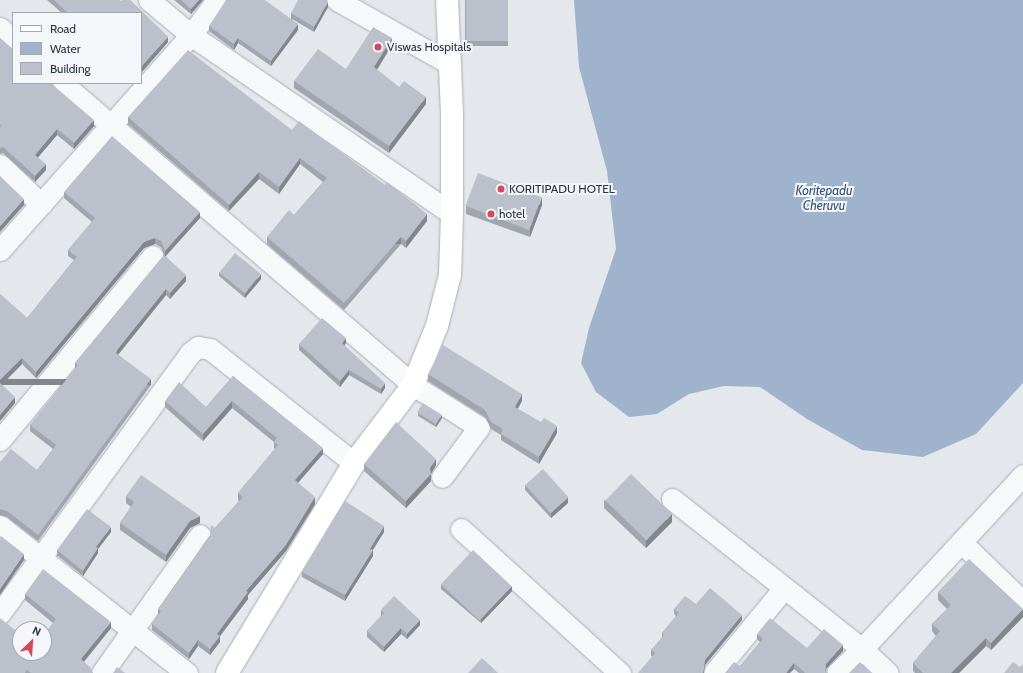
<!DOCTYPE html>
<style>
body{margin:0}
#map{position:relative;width:1023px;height:673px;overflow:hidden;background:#e4e7ec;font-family:Cabin,sans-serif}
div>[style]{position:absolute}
.water>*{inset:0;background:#9fb4cc}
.roads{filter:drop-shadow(0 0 1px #a9aeb7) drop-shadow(0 0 1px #a9aeb7)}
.street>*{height:21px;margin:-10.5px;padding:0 10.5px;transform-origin:10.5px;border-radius:10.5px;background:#f7f8fa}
.secondary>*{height:22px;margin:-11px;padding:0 11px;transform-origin:11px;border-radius:11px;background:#fff}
.wall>*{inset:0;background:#a1a5ae;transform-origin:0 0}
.shaded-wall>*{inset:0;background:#83868d;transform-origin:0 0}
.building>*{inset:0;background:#bbc0ca;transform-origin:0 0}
.dots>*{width:11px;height:11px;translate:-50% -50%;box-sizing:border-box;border:2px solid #f4f6f9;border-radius:50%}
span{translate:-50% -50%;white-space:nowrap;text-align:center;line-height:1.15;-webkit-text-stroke:4px #f4f6f9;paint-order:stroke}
.poi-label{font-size:12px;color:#2b3445}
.left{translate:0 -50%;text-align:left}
.water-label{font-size:13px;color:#34527a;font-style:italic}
.legend{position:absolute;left:12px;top:12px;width:130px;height:72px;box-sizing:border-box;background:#f4f6f9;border:1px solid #a4a8b1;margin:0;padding:5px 7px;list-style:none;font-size:12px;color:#2b3445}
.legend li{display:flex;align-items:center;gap:8px;height:20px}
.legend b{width:20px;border:1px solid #a4a8b1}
.north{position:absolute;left:12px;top:621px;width:40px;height:40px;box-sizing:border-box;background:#f4f6f9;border:1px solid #a4a8b1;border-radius:50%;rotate:25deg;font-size:11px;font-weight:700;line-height:16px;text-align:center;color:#2b3445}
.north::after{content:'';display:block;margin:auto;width:14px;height:18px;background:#d1495b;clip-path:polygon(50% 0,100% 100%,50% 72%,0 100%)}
</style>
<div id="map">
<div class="water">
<div style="clip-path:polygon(574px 0,1023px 0,1023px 383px,976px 434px,923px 457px,862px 450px,807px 419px,760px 387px,724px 386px,689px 394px,657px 414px,629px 417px,596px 392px,581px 363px,589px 328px,616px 249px,607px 171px,579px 67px)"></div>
</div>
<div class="roads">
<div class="street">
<div style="left:149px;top:0;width:55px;rotate:39.8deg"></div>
<div style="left:191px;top:35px;width:44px;rotate:-53.4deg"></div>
<div style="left:337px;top:0;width:130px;rotate:29.5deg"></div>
<div style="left:0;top:28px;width:18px;rotate:43deg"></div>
<div style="left:62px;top:83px;width:463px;rotate:40.7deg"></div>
<div style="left:413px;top:385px;width:78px;rotate:32.5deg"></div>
<div style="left:479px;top:427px;width:62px;rotate:126.5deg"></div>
<div style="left:0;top:165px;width:57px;rotate:43.6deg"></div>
<div style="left:0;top:250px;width:288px;rotate:-48.4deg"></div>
<div style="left:191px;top:35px;width:316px;rotate:34.4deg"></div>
<div style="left:0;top:440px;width:239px;rotate:-50.3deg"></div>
<div style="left:672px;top:499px;width:242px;rotate:38.3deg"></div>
<div style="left:862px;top:649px;width:35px;rotate:43deg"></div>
<div style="left:0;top:526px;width:238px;rotate:38.2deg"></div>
<div style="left:461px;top:529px;width:215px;rotate:42.2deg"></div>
<div style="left:961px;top:542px;width:86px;rotate:44.1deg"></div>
<div style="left:0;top:613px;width:322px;rotate:-53.8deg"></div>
<div style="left:190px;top:353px;width:10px;rotate:-37deg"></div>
<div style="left:198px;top:347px;width:12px;rotate:9deg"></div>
<div style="left:210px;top:349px;width:184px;rotate:38.4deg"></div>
<div style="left:102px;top:673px;width:169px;rotate:-54.6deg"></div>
<div style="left:714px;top:673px;width:110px;rotate:-50.5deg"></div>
<div style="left:837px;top:673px;width:35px;rotate:-44deg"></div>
<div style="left:862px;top:649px;width:237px;rotate:-47.2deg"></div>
</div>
<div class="secondary">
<div style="left:227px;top:673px;width:245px;rotate:-58.8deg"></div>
<div style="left:354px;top:463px;width:98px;rotate:-52.9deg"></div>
<div style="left:413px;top:385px;width:64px;rotate:-67.9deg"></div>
<div style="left:437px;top:326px;width:53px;rotate:-75.7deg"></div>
<div style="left:450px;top:275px;width:61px;rotate:-88.1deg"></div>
<div style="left:452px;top:214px;width:101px;rotate:-90deg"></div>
<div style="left:452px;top:113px;width:113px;rotate:-92.5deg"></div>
</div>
</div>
<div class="wall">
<div style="clip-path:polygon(47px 0,120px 0,121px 2px,123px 0,130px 0,168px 37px,168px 42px,141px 73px,141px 13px,62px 13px)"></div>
<div style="clip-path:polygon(174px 0,203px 0,191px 14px)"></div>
<div style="left:465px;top:0;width:43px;height:46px"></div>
<div style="clip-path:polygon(328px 7px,314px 32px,292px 19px,298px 30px,271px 66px,238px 43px,234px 50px,209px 31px,209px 26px,291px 19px,291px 13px)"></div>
<div style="clip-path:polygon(0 38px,54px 86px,94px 126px,74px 149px,57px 135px,38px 157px,46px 170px,35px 182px,3px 153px,0 154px)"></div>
<div style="clip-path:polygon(392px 45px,377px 70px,399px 87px,426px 104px,389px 153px,294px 88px,294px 81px,346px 69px)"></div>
<div style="clip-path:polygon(128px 117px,292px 130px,427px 221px,406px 248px,401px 244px,344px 310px,267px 244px,267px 237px,294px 215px,323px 182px,300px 164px,279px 194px,259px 179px,229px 211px,128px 124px)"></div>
<div style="clip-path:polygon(64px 192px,200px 218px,165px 256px,186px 281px,170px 299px,166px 295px,118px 355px,151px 385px,38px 541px,7px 517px,0 515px,0 462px,37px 470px,53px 449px,30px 431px,30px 425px,75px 369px,75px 363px,164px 255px,161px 247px,155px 244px,144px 248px,36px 378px,22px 364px,2px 385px,15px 403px,0 421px,0 294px,27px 318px,74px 260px,68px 256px,68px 250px,92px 222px,64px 198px)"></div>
<div style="clip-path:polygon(542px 205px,530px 237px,466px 214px,466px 206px)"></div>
<div style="clip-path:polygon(219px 272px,261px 279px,245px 298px,219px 276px)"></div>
<div style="clip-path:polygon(346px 343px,344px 346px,385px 388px,381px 394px,349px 375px,340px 387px,299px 350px,299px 344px)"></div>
<div style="clip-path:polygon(428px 374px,522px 401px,517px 409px,557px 433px,539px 464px,501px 440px,501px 435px,491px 429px,485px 417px,428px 381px)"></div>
<div style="clip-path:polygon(233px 376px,323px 454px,298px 483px,315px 504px,286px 551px,248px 595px,248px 599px,220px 636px,220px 642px,210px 655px,198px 646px,189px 659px,152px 630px,152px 624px,158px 615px,158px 609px,215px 528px,239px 501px,238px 500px,238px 493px,275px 449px,274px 448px,274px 442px,232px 408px,203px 441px,165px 407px,165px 401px,206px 407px)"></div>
<div style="clip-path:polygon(418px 413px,442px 418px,436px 427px,418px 416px)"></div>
<div style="clip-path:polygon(364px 464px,436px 465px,431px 474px,431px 481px,406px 508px,364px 471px)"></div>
<div style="clip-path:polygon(525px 485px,568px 503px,551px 518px,525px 490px)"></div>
<div style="clip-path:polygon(126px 496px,200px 523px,190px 528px,166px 562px,120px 530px,120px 523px,131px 507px,126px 503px)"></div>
<div style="clip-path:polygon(604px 500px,672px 522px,646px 548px,604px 508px)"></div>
<div style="clip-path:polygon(111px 532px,98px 549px,98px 553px,83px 576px,57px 555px,57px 550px)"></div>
<div style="clip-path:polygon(384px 532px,373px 550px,373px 556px,345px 601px,302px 577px,302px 572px)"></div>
<div style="clip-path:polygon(441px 584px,512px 591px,481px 623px,441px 589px)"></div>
<div style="clip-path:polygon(938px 592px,1023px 617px,991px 650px,986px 646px,959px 673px,915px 673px,913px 671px,913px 663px,936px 636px,932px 631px,932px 624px,947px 609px,938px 600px)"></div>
<div style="clip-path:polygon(25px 594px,111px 628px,84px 662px,93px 673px,0 673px,44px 653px,53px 623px,25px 600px)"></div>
<div style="clip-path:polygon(696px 604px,742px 620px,705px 665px,652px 656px,651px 656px,651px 650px,662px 638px,662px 633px,676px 616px,674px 614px,674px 609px)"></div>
<div style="clip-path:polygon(381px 610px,420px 625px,407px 639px,401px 634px,384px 652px,367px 637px,367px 631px,381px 616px)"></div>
<div style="clip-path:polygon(757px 634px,807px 648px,843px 651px,826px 669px,826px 671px,828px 673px,799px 673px,794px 669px,740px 666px,760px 642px,757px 639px)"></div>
</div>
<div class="shaded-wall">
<div style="clip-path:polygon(199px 0,203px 0,191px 14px,191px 9px)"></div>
<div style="clip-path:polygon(328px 2px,328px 7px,314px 32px,314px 27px)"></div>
<div style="clip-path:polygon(298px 24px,298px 30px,271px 66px,271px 61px)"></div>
<div style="clip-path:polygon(168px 37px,168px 42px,141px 73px,141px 67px)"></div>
<div style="clip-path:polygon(238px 38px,238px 43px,234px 50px,234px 44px)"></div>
<div style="clip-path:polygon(392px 38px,392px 45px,374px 74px,374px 67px)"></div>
<div style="clip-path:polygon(426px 97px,426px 104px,389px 153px,389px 146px)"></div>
<div style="clip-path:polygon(94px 120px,94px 126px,74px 149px,74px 143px)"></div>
<div style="clip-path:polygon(57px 129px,57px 135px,35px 161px,35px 155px)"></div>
<div style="clip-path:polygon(300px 158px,300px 164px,279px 194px,279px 187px)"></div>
<div style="clip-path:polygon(46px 164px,46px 170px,35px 182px,35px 176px)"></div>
<div style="clip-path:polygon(259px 172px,259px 179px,229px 211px,229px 205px)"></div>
<div style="clip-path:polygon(542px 197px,542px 205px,530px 237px,530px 229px)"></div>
<div style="clip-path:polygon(24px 199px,24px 205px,0 232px,0 226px)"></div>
<div style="clip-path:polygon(200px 212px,200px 218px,165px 257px,165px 251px)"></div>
<div style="clip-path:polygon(427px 214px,427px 221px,406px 248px,406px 241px)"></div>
<div style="left:401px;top:237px;width:7px;height:87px;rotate:90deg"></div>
<div style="clip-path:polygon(155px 238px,155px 244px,144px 248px,36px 378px,36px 372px,144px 242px)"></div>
<div style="clip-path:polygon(261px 274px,261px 279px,245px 298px,245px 294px)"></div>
<div style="clip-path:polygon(186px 275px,186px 281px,170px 299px,170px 293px)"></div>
<div style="clip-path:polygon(166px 289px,166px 295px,117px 356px,116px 353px,117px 350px)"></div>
<div style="clip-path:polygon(346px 338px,346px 343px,342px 349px,342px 343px)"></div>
<div style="clip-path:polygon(22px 358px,22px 364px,0 386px,0 380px)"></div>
<div style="clip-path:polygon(349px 370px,349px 375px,340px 387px,340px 381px)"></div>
<div style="left:151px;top:379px;width:6px;height:193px;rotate:90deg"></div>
<div style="clip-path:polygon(385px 383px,385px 388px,381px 394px,381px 389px)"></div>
<div style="clip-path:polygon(522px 394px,522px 401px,515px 414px,515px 407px)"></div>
<div style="clip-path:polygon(15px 397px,15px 403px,0 421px,0 415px)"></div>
<div style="clip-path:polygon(232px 401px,232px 408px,203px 441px,203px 434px)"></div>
<div style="clip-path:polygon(442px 415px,442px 418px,436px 427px,436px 424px)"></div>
<div style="clip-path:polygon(557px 426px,557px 433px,539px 464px,539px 457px)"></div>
<div style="clip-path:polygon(323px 448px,323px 454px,295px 486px,295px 480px)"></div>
<div style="clip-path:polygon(436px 459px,436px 465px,431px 474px,431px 481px,406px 508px,406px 501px,430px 468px)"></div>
<div style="clip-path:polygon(315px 497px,315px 504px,286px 551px,248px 595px,248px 599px,220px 636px,220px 642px,210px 655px,210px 649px,217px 634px,246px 591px)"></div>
<div style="clip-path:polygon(568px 497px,568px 503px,551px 518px,551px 513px)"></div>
<div style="clip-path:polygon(672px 514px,672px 522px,646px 548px,646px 541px)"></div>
<div style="clip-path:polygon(200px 516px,200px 523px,190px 528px,166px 562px,166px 555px,190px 521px)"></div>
<div style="clip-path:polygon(384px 526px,384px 532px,370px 554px,370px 549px)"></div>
<div style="clip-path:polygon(111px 527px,111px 532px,98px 549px,98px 553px,83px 576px,83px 571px,96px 547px)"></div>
<div style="clip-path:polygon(373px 550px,373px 556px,345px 601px,345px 595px)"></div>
<div style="clip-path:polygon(24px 554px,24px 560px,0 595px,0 589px)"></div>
<div style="clip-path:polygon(512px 586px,512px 591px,481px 623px,481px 618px)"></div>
<div style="clip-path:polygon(1023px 609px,1023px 617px,991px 650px,991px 643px)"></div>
<div style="clip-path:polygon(742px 615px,742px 620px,705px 665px,704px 673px,703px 673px,705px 660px)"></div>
<div style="clip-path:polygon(420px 620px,420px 625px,407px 639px,407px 634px)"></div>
<div style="clip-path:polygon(111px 622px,111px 628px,81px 665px,81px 659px)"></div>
<div style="clip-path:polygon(401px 628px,401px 634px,384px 652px,384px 647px)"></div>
<div style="clip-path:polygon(986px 638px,986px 646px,959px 673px,951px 673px)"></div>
<div style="clip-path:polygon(198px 640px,198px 646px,189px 659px,189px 653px)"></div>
<div style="clip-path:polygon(843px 645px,843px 651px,826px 669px,826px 664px)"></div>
<div style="clip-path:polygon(794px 663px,794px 669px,790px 673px,786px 673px)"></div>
</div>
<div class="building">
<div style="clip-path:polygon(54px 0,120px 0,121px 2px,123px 0,130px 0,168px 37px,141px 67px,141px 13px,68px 13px)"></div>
<div style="clip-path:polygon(181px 0,199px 0,191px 9px)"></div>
<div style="clip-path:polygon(226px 0,265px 0,298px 24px,271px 61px,238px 38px,234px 44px,209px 26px)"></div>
<div style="clip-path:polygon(298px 0,327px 0,328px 2px,314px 27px,291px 13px)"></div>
<div style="left:466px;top:0;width:42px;height:41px"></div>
<div style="clip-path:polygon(373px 27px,392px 38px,374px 67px,399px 87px,404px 81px,426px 97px,389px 146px,294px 81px,318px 49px,346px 69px)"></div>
<div style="clip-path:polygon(0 38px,5px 43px,13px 49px,13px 83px,53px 83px,54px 86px,94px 120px,74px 143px,57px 129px,35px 155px,46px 164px,35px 176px,3px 147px,0 148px,0 127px,1px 126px,0 124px)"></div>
<div style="clip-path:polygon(188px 50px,292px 130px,299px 121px,385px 185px,387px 182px,427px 214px,406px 241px,401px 237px,344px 303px,267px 237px,289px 210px,294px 215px,327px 178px,300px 158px,279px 187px,259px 172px,229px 205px,128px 117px)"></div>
<div style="clip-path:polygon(112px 136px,200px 212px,165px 251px,161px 241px,155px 238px,144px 242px,36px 372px,22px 358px,0 380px,0 294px,27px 318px,77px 257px,68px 250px,95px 218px,64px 192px)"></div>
<div style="left:478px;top:173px;width:68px;height:35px;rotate:21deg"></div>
<div style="clip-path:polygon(0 176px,24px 199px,0 226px)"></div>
<div style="left:235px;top:253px;width:33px;height:25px;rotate:39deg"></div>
<div style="clip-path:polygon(164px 255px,186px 275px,170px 293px,166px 289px,117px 350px,116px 353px,151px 379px,38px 535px,7px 511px,0 509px,0 462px,11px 449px,37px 470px,56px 445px,30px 425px,78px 365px,75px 363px)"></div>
<div style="clip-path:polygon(322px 318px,346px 338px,342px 343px,385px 383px,381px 389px,349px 370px,340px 381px,299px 344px)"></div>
<div style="clip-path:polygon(443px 345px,522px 394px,515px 407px,541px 422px,544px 418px,557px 426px,539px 457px,501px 434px,503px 429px,491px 422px,485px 410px,428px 374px)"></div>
<div style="clip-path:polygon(233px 376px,323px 448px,295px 480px,315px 497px,286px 545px,246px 591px,248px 592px,217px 634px,220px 636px,210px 649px,198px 640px,189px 653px,152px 624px,161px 611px,158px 609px,210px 536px,211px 525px,215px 528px,243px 497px,238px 493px,278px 445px,274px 442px,277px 438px,232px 401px,203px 434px,165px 401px,179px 382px,206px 407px)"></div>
<div style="clip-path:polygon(0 383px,15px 397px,0 415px)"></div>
<div style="left:423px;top:403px;width:22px;height:11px;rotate:32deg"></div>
<div style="clip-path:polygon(396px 422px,436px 459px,430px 468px,431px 474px,406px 501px,364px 464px)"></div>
<div style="left:543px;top:469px;width:38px;height:24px;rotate:48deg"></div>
<div style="left:631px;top:474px;width:57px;height:37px;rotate:44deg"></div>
<div style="clip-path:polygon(141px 475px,200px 516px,190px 521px,166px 555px,120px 523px,134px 502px,126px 496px)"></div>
<div style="clip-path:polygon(345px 501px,384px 526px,370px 549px,373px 550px,345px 595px,302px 572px)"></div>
<div style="clip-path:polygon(87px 509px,111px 527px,96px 547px,98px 548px,83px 571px,57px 550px)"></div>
<div style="clip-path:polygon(1px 536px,24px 554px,0 589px,0 537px)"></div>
<div style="left:473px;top:550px;width:53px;height:47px;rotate:43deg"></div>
<div style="clip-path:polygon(969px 559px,1023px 609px,991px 643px,986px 638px,951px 673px,923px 673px,913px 663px,940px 631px,932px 624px,951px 605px,938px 592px)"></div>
<div style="clip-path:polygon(43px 569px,111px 622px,81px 659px,90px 667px,93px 673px,31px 673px,27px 670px,25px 673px,0 673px,0 618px,20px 634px,20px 653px,44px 653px,44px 634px,56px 619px,25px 594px)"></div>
<div style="clip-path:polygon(710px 588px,742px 615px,705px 660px,703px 673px,638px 673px,655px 653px,651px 650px,664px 635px,662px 633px,679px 613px,674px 609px,685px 596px,696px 604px)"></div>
<div style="clip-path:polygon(394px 596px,420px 620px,407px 634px,401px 628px,384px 647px,367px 631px,384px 613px,381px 610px)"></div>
<div style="clip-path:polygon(770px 618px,807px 648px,824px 629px,843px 645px,826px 664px,825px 671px,828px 673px,805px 673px,794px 663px,786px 673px,725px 673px,734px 662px,740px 666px,763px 639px,757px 634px)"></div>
<div style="clip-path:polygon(482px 658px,498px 673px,468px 673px)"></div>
<div style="clip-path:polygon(860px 662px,871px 673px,849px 673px)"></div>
<div style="clip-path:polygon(1013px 662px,1020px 667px,1023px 664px,1023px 673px,1004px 673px)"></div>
<div style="clip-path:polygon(117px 667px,125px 673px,113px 673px)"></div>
</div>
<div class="dots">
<div style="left:378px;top:47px;background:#d1495b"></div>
<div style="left:501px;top:189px;background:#d1495b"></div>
<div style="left:491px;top:214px;background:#d1495b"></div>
</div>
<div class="poi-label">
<span class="left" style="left:387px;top:47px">Viswas Hospitals</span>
<span class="left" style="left:509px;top:189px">KORITIPADU HOTEL</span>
<span class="left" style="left:499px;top:214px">hotel</span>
</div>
<div class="water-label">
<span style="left:824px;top:198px">Koritepadu<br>Cheruvu</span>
</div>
<ul class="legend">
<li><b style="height:5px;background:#fff"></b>Road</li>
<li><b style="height:11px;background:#9fb4cc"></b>Water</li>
<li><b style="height:11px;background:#bbc0ca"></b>Building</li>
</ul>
<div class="north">N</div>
</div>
